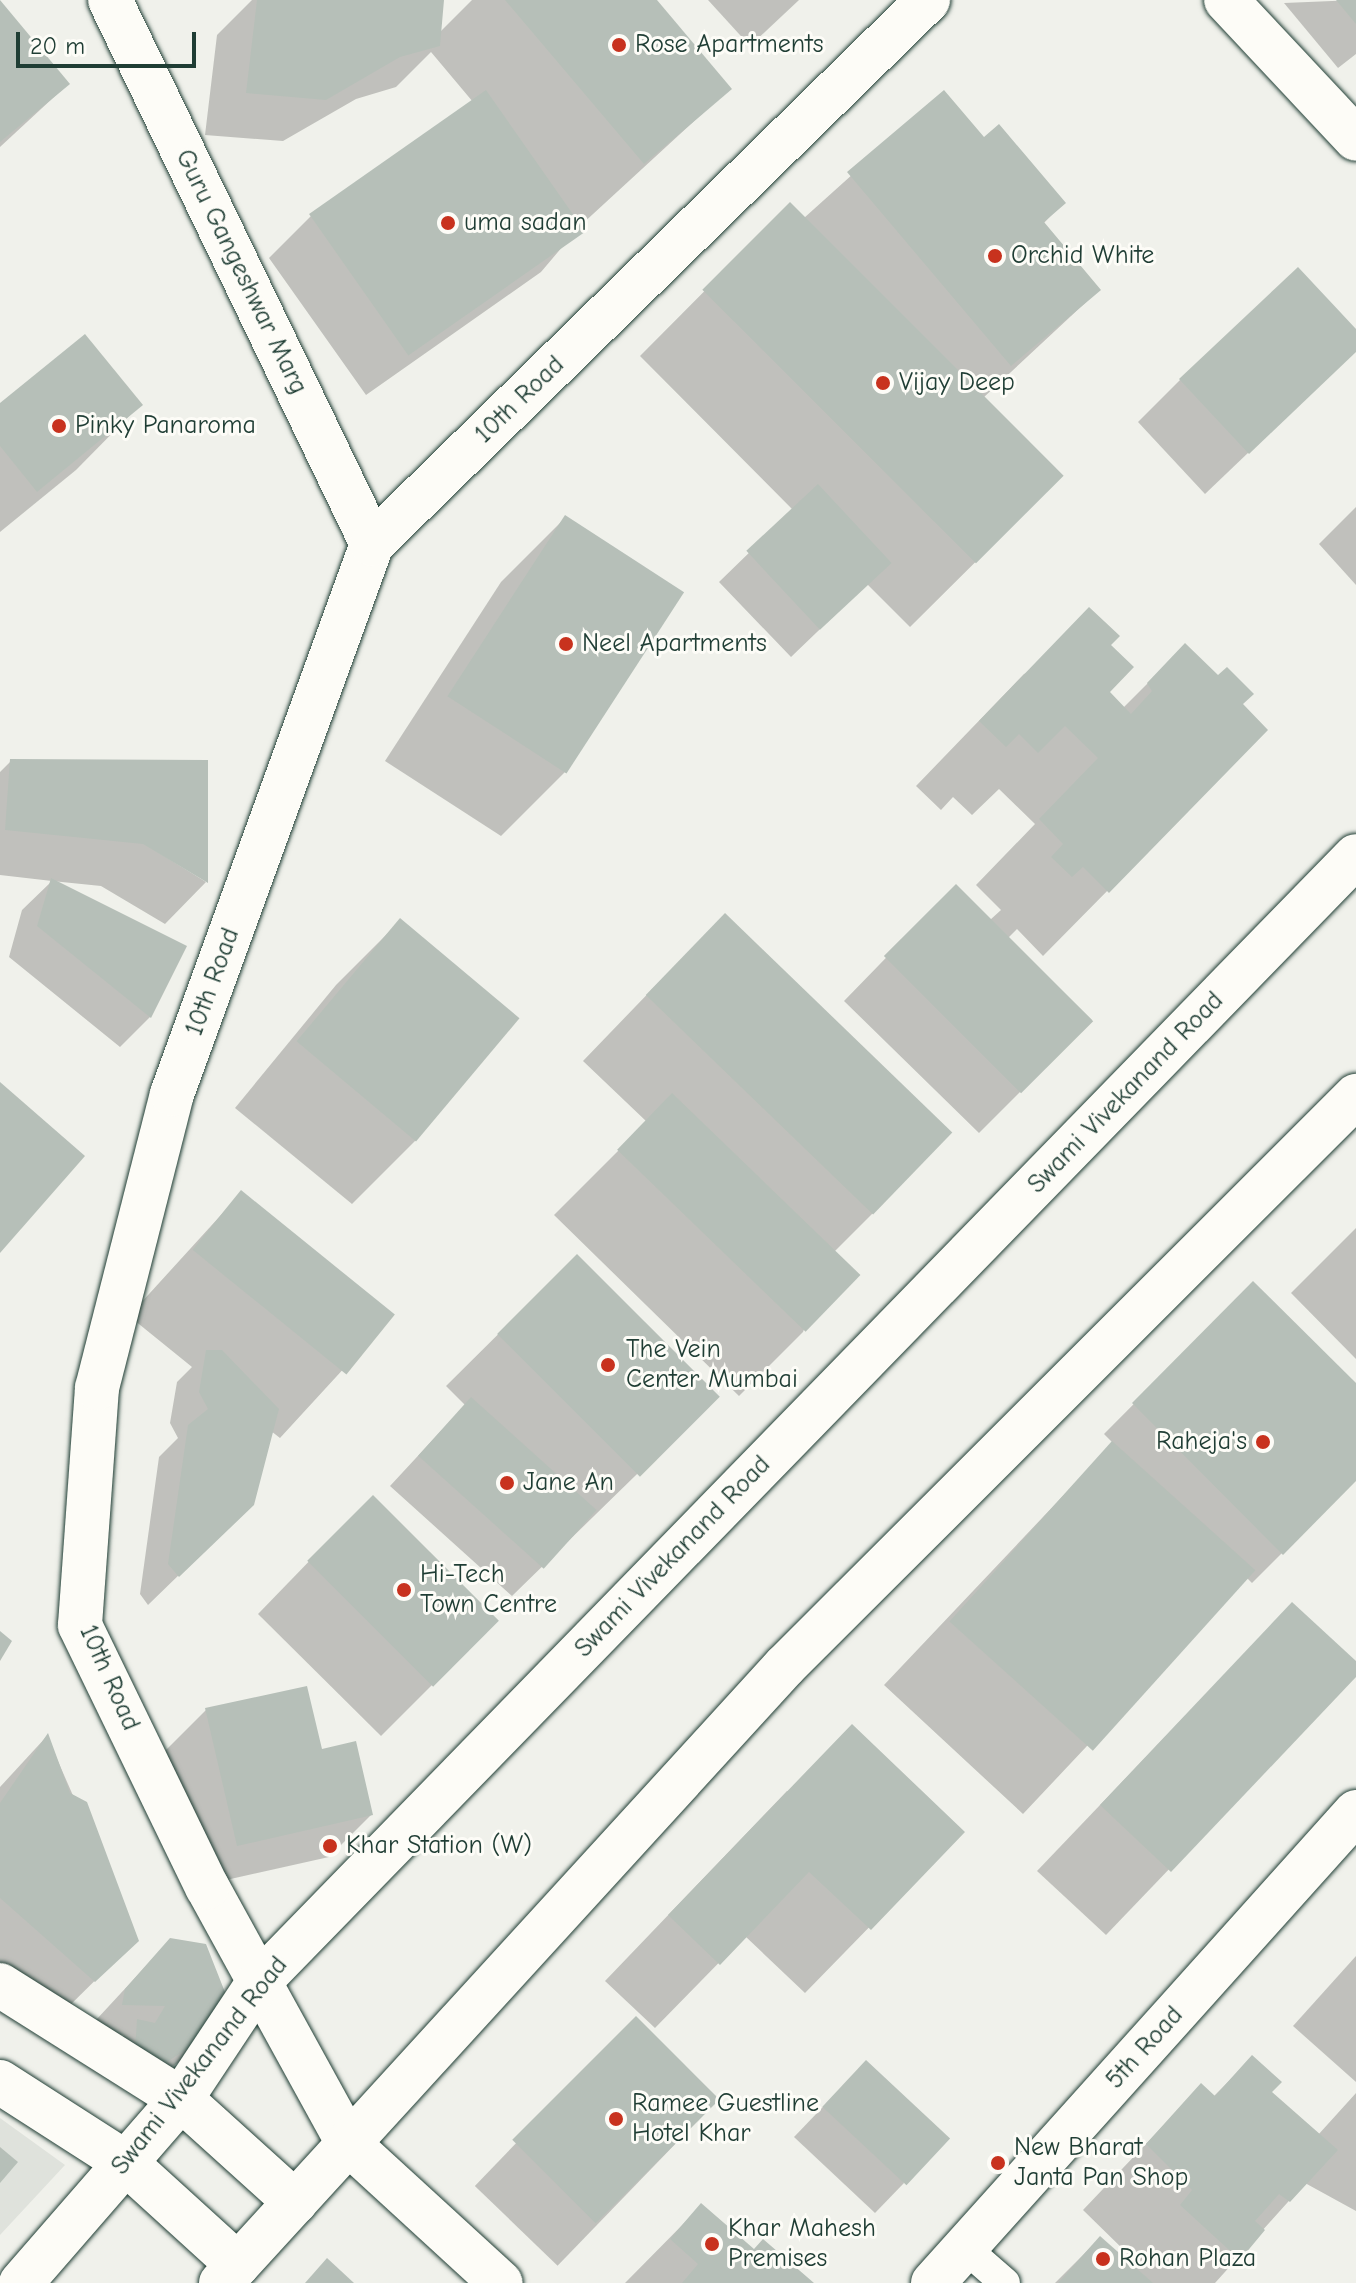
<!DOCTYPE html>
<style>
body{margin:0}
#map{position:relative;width:1356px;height:2283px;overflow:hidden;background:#f0f1eb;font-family:"Comic Neue",sans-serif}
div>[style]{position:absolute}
.built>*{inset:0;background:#dfe2dc}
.shadow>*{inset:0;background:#0003;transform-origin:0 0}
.building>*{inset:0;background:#b6bfb8;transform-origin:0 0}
.roads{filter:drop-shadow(0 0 2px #1f3d34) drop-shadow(0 0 2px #1f3d34)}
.service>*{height:30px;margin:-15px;padding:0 15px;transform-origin:15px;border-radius:15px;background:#fdfcf7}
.minor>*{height:44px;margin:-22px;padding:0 22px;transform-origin:22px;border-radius:22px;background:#fdfcf7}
.tertiary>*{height:44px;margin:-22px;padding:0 22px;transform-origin:22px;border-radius:22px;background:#fdfcf7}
.primary>*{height:44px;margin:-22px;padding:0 22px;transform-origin:22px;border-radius:22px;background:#fdfcf7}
.dots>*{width:22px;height:22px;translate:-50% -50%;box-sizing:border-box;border:4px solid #fdfcf7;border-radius:50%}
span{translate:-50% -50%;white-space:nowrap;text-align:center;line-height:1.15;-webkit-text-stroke:6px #fdfcf7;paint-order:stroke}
.poi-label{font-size:26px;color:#1f3d34}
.left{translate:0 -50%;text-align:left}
.right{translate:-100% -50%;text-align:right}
.street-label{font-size:26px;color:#1f3d34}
.scale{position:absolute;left:16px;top:32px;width:180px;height:36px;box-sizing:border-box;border:4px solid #1f3d34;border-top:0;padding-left:10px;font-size:24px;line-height:28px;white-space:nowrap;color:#1f3d34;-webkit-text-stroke:6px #fdfcf7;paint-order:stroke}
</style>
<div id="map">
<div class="built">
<div style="clip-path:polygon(0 2118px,65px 2165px,0 2235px)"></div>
</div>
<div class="shadow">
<div style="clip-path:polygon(252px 0,442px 0,439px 33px,472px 0,654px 0,729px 89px,580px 226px,541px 272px,366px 395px,269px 258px,311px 216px,473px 102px,431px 52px,396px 87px,356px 99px,283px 141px,205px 135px,217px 35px)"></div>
<div style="clip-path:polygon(708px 0,799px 0,750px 46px)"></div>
<div style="clip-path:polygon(1356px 0,1356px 54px,1338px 68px,1284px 3px)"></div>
<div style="clip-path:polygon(0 2px,68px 84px,0 147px)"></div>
<div style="clip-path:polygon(943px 93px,983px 140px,1063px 203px,1043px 224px,1099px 290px,983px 398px,1062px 476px,910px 627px,867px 584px,791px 657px,719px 582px,793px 510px,640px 356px,790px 205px,804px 218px)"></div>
<div style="clip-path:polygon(1356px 332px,1356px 350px,1205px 494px,1138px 422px,1180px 380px)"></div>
<div style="clip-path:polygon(140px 405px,76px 470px,0 532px,0 406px)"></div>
<div style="clip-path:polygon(1356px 507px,1356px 585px,1319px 544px)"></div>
<div style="clip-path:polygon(565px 518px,681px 593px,565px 772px,501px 836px,385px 761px,501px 582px)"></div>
<div style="clip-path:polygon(1108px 645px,1108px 692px,1123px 708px,1185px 646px,1266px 730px,1043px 956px,1017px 929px,1008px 938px,1092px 1020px,979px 1133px,844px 1001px,914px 929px,990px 920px,1001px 910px,976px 885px,1035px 824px,999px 789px,972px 815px,953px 797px,941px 810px,916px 786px,1024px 674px)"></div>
<div style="clip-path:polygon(11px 761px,206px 882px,165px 924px,101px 886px,52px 881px,185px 947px,150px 1017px,120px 1047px,9px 957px,22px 910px,52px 881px,0 875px,0 772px)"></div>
<div style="clip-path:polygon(400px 921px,416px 1140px,352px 1204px,235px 1108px,336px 985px)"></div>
<div style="clip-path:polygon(661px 980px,874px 1212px,833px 1253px,803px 1332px,739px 1396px,554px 1215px,647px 1122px,583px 1061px)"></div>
<div style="clip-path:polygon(241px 1193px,392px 1316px,280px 1438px,271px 1431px,252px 1504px,148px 1605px,140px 1594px,159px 1457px,178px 1438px,170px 1423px,177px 1382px,192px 1367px,129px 1316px)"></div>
<div style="clip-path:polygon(1356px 1228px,1356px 1359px,1291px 1293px)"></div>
<div style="clip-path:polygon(577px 1256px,716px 1397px,512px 1596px,390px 1486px,465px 1405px,446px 1386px)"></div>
<div style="clip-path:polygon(1253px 1284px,1356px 1386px,1356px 1479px,1252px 1583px,1246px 1577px,1023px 1814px,884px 1685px,1113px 1443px,1104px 1434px)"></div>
<div style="clip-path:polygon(321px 1549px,497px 1620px,381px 1736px,258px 1614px)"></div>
<div style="clip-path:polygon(1292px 1604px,1356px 1664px,1356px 1674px,1106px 1935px,1037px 1871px)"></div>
<div style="clip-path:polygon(206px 1710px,320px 1751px,371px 1815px,329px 1857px,195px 1887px,164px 1752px)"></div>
<div style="clip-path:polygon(47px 1736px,136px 1940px,52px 2023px,0 1977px,0 1787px)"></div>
<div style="clip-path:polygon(787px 1791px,962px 1832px,805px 1993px,745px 1936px,655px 2028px,605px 1981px)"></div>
<div style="clip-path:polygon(170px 1940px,198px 2049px,136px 2091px,107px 2079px,108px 2051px,124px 2035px,93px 2034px,96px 2020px)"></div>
<div style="clip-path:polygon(1356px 1956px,1356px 2082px,1293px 2026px)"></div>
<div style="left:636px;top:2019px;width:115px;height:232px;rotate:44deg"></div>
<div style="clip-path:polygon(1252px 2058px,1270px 2092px,1318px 2135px,1356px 2093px,1356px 2211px,1305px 2183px,1215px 2283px,1055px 2283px,1100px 2238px,1125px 2261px,1129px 2255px,1083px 2210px,1201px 2086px,1213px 2097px)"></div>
<div style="clip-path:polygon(866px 2062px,904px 2183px,875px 2213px,794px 2137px)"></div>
<div style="clip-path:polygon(701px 2206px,754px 2251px,811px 2283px,625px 2283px)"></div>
</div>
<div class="building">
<div style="clip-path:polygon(0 0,70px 84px,0 142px)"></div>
<div style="clip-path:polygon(257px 0,444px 0,440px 46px,400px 57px,326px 100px,246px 93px)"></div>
<div style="clip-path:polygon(505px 0,657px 0,732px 89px,644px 164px)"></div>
<div style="clip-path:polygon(1336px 0,1356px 0,1356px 24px)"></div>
<div style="left:486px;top:90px;width:173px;height:216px;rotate:55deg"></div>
<div style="clip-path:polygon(944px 90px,984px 137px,999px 124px,1066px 203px,1044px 222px,1101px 290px,1011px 366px,847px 172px)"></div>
<div style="left:790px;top:202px;width:387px;height:124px;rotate:45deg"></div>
<div style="clip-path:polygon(1298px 267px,1356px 329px,1356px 352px,1249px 454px,1179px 379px)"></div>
<div style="clip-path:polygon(85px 334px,143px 405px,37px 492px,0 446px,0 403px)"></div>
<div style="left:818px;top:484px;width:108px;height:98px;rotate:47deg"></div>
<div style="left:565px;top:515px;width:142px;height:216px;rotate:33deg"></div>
<div style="clip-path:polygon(1089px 607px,1120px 636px,1111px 645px,1134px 667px,1110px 692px,1131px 714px,1152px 691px,1147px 683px,1185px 643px,1218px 675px,1227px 667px,1254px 694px,1243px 704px,1268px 730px,1109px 893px,1083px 867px,1072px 877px,1051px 857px,1063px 844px,1039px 819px,1098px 758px,1065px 726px,1038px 753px,1019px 734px,1006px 747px,979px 721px)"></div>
<div style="clip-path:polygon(10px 759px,208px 760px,208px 883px,143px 844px,5px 830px)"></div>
<div style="clip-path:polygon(51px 878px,187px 946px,151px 1018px,37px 926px)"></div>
<div style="left:956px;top:884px;width:194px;height:102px;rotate:45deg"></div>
<div style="left:725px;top:913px;width:316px;height:114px;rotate:44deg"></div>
<div style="left:400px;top:918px;width:156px;height:161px;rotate:40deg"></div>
<div style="clip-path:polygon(0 1082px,85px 1156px,0 1253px)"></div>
<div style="left:672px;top:1093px;width:262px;height:79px;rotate:44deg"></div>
<div style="left:241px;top:1190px;width:198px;height:77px;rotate:39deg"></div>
<div style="left:577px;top:1254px;width:202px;height:113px;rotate:45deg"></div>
<div style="clip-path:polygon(1253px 1281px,1356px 1383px,1356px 1481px,1283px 1555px,1132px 1403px)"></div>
<div style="clip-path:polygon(206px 1350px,222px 1350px,279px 1409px,254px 1505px,179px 1577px,168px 1564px,188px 1425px,208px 1409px,199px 1392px)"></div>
<div style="left:471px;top:1397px;width:169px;height:79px;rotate:42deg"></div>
<div style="left:1112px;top:1441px;width:193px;height:243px;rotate:42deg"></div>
<div style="left:373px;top:1495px;width:178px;height:93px;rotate:45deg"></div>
<div style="clip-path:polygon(1292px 1602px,1356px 1661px,1356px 1677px,1171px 1872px,1100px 1805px)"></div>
<div style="clip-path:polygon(0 1631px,12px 1641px,0 1661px)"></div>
<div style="clip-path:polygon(307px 1686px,322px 1749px,356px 1741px,373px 1815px,237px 1846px,205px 1708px)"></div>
<div style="clip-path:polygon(852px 1724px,965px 1832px,871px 1930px,809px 1872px,720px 1965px,668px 1915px)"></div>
<div style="clip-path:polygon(48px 1733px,70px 1793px,87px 1802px,139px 1941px,95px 1982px,0 1898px,0 1803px)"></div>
<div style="clip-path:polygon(170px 1938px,206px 1944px,232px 2010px,230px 2020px,167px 2062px,135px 2049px,137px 2019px,155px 2023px,165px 2006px,122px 2005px,125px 1989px)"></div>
<div style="left:636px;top:2016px;width:118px;height:175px;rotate:45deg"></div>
<div style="clip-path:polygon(1252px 2055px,1282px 2082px,1272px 2092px,1338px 2150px,1290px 2202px,1279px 2194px,1255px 2221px,1265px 2230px,1240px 2260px,1180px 2205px,1192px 2190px,1146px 2144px,1201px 2083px,1215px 2096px)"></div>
<div style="left:866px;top:2060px;width:115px;height:64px;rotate:43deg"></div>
<div style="clip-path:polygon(0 2147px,18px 2162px,0 2183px)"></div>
<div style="clip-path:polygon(701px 2203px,754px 2249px,763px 2239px,814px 2283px,682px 2283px,698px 2264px,670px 2239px)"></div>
<div style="clip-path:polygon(1100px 2236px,1153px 2283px,1058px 2283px)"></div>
<div style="clip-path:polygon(327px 2258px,354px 2283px,305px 2283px)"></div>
</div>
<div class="roads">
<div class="service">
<div style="left:965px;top:2248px;width:53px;rotate:41.2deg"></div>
</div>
<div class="minor">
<div style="left:110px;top:0;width:604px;rotate:64.28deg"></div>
<div style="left:348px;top:2143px;width:292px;rotate:-118.8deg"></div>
<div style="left:207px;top:1887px;width:291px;rotate:-115.9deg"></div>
<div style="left:80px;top:1625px;width:238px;rotate:-85.9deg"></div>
<div style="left:97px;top:1388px;width:303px;rotate:-75.7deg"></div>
<div style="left:172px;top:1094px;width:585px;rotate:-70.02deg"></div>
<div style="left:372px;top:544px;width:778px;rotate:-44.37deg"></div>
<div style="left:933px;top:2283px;width:633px;rotate:-48.07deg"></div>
</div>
<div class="tertiary">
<div style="left:1226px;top:0;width:190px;rotate:46.9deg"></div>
<div style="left:0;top:1985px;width:214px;rotate:32.2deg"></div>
<div style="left:181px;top:2099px;width:154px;rotate:42.1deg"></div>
<div style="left:0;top:2082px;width:150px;rotate:32.7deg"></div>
<div style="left:126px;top:2163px;width:151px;rotate:42.3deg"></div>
<div style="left:348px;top:2143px;width:207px;rotate:42.5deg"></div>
</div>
<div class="primary">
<div style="left:21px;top:2283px;width:244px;rotate:-49deg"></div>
<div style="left:181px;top:2099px;width:139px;rotate:-56.4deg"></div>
<div style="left:258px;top:1983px;width:1573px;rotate:-45.75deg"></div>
<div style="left:221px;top:2283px;width:836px;rotate:-47.57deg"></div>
<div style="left:785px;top:1666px;width:807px;rotate:-44.95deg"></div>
</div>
</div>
<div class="dots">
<div style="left:619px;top:45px;background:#c8321e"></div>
<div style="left:448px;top:223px;background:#c8321e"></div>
<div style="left:995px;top:256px;background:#c8321e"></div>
<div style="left:883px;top:383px;background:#c8321e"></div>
<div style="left:59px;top:426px;background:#c8321e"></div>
<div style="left:566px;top:644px;background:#c8321e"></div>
<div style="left:608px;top:1365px;background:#c8321e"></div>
<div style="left:1263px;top:1442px;background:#c8321e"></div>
<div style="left:507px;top:1483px;background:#c8321e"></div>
<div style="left:404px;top:1590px;background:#c8321e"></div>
<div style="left:330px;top:1846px;background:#c8321e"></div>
<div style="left:616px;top:2119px;background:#c8321e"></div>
<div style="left:998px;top:2163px;background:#c8321e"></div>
<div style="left:712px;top:2244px;background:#c8321e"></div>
<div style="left:1103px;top:2259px;background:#c8321e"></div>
</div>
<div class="poi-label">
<span class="left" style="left:635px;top:45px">Rose Apartments</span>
<span class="left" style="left:464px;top:223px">uma sadan</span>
<span class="left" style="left:1011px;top:256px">Orchid White</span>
<span class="left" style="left:899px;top:383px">Vijay Deep</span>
<span class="left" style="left:75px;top:426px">Pinky Panaroma</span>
<span class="left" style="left:582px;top:644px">Neel Apartments</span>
<span class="left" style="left:626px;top:1365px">The Vein<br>Center Mumbai</span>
<span class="right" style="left:1247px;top:1442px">Raheja's</span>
<span class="left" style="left:523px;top:1483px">Jane An</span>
<span class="left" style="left:420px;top:1590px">Hi-Tech<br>Town Centre</span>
<span class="left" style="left:346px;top:1846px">Khar Station (W)</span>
<span class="left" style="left:632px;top:2119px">Ramee Guestline<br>Hotel Khar</span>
<span class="left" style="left:1014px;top:2163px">New Bharat<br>Janta Pan Shop</span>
<span class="left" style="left:728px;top:2244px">Khar Mahesh<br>Premises</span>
<span class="left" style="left:1119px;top:2259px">Rohan Plaza</span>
</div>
<div class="street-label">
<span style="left:241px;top:272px;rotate:64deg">Guru Gangeshwar Marg</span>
<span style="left:520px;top:400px;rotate:-44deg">10th Road</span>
<span style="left:213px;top:982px;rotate:-70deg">10th Road</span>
<span style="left:1126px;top:1093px;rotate:-46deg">Swami Vivekanand Road</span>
<span style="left:673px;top:1557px;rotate:-46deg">Swami Vivekanand Road</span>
<span style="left:109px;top:1678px;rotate:66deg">10th Road</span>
<span style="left:1145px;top:2048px;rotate:-48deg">5th Road</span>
<span style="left:200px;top:2066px;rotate:-52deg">Swami Vivekanand Road</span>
</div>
<div class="scale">20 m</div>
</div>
